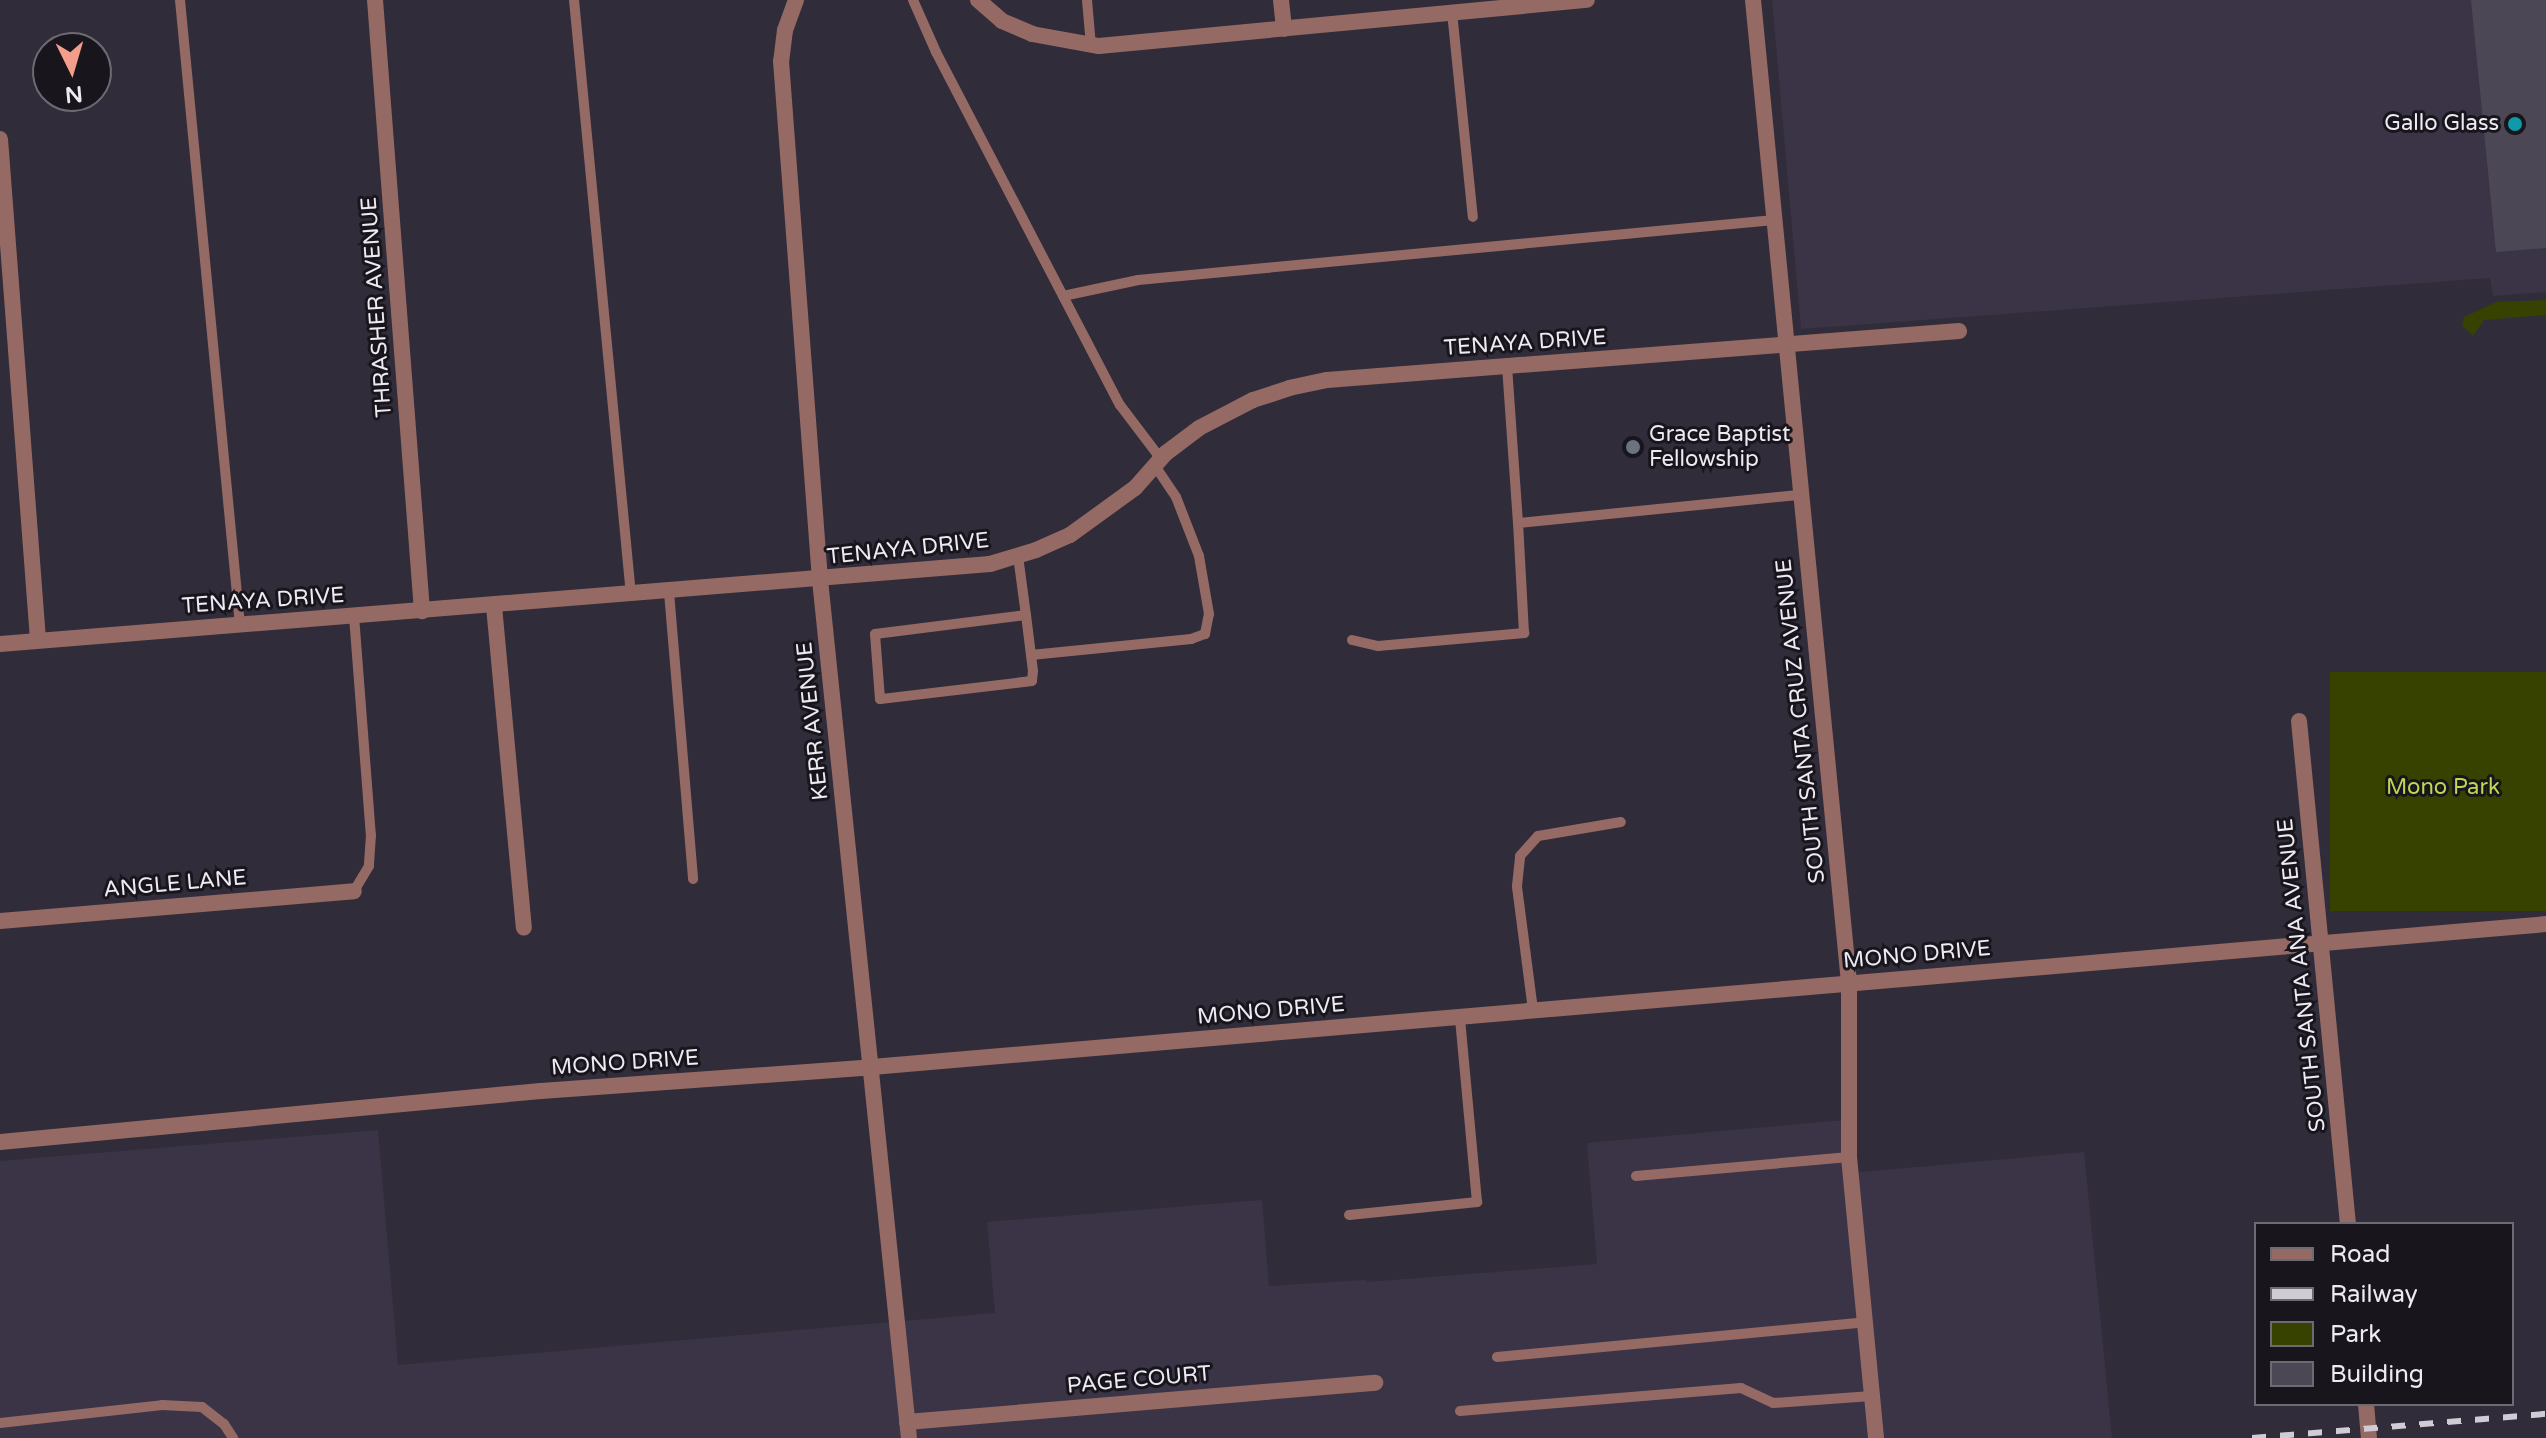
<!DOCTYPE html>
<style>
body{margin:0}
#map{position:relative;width:2546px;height:1438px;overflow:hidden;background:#312c3a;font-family:"Varela Round",sans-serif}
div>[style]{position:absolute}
.built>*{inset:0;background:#3b3447}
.green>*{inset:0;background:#374201;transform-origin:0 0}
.building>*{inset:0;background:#4c4755}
.lane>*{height:10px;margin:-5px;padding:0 5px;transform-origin:5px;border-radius:5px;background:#966a64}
.street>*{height:16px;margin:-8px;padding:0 8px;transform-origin:8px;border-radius:8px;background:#966a64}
.rail>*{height:6px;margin-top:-3px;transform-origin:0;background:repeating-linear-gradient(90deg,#cfccd6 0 14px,transparent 0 28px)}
.dots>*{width:22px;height:22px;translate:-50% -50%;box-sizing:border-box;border:4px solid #18161c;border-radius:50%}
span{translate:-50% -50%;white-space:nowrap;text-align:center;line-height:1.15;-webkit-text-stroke:6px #18161c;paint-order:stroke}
.poi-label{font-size:22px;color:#edeaf3}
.right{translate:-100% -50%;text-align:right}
.left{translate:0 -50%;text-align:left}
.street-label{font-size:22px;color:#edeaf3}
.park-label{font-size:22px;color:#bcd753}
.legend{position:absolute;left:2254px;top:1222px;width:260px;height:184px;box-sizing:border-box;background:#18161c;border:2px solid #6d6b72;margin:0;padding:10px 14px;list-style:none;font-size:24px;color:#edeaf3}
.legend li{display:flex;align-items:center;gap:16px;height:40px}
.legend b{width:40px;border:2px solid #6d6b72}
.north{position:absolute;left:32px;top:32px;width:80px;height:80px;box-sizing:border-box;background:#18161c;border:2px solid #6d6b72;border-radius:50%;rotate:175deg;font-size:22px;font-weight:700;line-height:32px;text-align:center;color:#edeaf3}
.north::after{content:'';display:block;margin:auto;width:28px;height:36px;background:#f49d8b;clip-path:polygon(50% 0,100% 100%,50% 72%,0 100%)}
</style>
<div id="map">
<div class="built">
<div style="clip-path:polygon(1772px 0,2546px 0,2546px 292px,2493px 296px,2490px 278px,1801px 329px)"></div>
<div style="clip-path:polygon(1845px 1120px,1851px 1173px,2084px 1152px,2112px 1438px,0 1438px,0 1161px,378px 1130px,398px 1365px,995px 1313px,987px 1222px,1262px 1200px,1269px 1286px,1366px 1280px,1367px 1282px,1597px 1264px,1587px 1143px)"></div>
</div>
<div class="green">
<div style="clip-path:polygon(2546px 300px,2546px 315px,2484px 320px,2473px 336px,2462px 326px,2464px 317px,2496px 302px)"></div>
<div style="left:2546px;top:672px;width:239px;height:216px;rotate:90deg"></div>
</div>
<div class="building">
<div style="clip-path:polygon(2471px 0,2546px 0,2546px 248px,2496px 252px)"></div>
</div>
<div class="lane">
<div style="left:180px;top:0;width:628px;rotate:84.52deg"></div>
<div style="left:574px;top:0;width:598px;rotate:84.53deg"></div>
<div style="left:913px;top:0;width:57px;rotate:66.1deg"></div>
<div style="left:936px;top:52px;width:398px;rotate:62.5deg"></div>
<div style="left:1120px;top:405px;width:68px;rotate:52.8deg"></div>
<div style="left:1087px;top:0;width:46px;rotate:85deg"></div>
<div style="left:1452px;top:12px;width:206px;rotate:84.2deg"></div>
<div style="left:1063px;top:296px;width:77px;rotate:-12deg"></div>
<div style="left:1138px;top:280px;width:639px;rotate:-5.39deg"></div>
<div style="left:1507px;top:366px;width:157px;rotate:86deg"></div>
<div style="left:1518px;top:523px;width:284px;rotate:-5.7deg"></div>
<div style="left:1018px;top:556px;width:60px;rotate:82.3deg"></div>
<div style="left:1026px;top:615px;width:56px;rotate:82.9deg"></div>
<div style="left:1033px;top:671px;width:10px;rotate:96deg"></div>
<div style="left:1032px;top:681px;width:153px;rotate:173.2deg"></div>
<div style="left:880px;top:699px;width:65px;rotate:-94.4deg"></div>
<div style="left:875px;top:634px;width:152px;rotate:-7.2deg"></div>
<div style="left:669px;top:592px;width:288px;rotate:85.2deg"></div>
<div style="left:354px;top:616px;width:220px;rotate:85.6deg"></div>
<div style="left:371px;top:835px;width:31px;rotate:94deg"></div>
<div style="left:369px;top:866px;width:29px;rotate:121deg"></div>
<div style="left:1352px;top:640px;width:27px;rotate:13deg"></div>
<div style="left:1378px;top:646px;width:147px;rotate:-5.1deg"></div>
<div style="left:1524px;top:633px;width:110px;rotate:-93.1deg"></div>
<div style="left:1031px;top:655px;width:161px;rotate:-5.7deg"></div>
<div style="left:1191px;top:639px;width:15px;rotate:-20deg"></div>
<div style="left:1205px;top:634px;width:20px;rotate:-79deg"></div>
<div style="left:1209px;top:614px;width:59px;rotate:-99.8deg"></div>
<div style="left:1199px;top:556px;width:63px;rotate:-111.3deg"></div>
<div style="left:1176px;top:497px;width:37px;rotate:-124deg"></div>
<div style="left:1533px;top:1010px;width:125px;rotate:-97.4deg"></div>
<div style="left:1517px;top:886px;width:30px;rotate:-84deg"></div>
<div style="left:1520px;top:856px;width:27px;rotate:-48deg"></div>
<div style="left:1538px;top:836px;width:84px;rotate:-9.6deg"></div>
<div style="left:1636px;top:1176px;width:214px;rotate:-5.1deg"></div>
<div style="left:1349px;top:1215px;width:129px;rotate:-5.8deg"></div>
<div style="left:1477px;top:1202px;width:186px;rotate:-95.3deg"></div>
<div style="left:1497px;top:1357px;width:370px;rotate:-5.4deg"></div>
<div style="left:1460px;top:1411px;width:282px;rotate:-4.7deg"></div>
<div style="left:1741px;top:1388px;width:35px;rotate:25deg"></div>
<div style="left:1773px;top:1403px;width:99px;rotate:-4deg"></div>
<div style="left:0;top:1423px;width:163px;rotate:-6.3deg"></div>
<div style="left:162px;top:1405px;width:40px;rotate:2.9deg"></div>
<div style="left:202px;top:1407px;width:28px;rotate:38deg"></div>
<div style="left:224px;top:1424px;width:17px;rotate:57deg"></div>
</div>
<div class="street">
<div style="left:375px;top:0;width:613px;rotate:85.6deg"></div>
<div style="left:796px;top:0;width:32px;rotate:110deg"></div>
<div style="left:785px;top:30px;width:31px;rotate:97deg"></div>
<div style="left:781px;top:61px;width:520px;rotate:85.7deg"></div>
<div style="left:820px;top:580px;width:863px;rotate:84.08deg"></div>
<div style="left:978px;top:0;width:32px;rotate:41deg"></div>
<div style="left:1002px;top:21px;width:33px;rotate:23deg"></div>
<div style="left:1032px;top:34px;width:68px;rotate:10.2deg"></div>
<div style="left:1099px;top:46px;width:490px;rotate:-5.4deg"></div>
<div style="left:1281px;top:0;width:29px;rotate:84deg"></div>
<div style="left:1753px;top:0;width:988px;rotate:84.42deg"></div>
<div style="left:1849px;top:983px;width:174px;rotate:90deg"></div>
<div style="left:1849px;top:1157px;width:282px;rotate:84.5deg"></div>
<div style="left:0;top:139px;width:502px;rotate:85.66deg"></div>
<div style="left:494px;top:606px;width:323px;rotate:84.7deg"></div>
<div style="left:0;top:644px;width:993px;rotate:-4.62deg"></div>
<div style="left:990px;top:564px;width:48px;rotate:-16.9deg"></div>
<div style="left:1036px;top:550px;width:37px;rotate:-24deg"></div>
<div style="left:1070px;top:535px;width:80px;rotate:-35.9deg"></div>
<div style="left:1135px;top:488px;width:47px;rotate:-48.5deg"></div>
<div style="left:1166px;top:453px;width:41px;rotate:-37.1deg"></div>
<div style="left:1199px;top:428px;width:61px;rotate:-27.4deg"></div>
<div style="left:1253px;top:400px;width:38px;rotate:-18deg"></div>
<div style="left:1289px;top:388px;width:39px;rotate:-12deg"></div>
<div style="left:1327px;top:380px;width:634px;rotate:-4.43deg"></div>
<div style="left:2299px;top:721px;width:505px;rotate:84.44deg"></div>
<div style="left:0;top:921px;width:355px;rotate:-4.8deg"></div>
<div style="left:0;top:1142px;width:543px;rotate:-5.39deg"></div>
<div style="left:541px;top:1091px;width:332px;rotate:-4.1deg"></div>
<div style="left:872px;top:1067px;width:1680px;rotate:-4.88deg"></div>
<div style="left:2366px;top:1404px;width:34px;rotate:85deg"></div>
<div style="left:907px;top:1422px;width:470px;rotate:-4.8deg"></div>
</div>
<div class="rail">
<div style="left:2252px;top:1438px;width:295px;rotate:-4.7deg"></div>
</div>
<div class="dots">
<div style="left:2515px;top:124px;background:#0f9aa8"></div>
<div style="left:1633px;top:447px;background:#6b7280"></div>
</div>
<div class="poi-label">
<span class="right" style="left:2499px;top:124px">Gallo Glass</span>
<span class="left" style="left:1649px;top:447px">Grace Baptist<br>Fellowship</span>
</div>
<div class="street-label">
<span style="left:377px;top:307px;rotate:-94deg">THRASHER AVENUE</span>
<span style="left:1525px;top:343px;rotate:-4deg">TENAYA DRIVE</span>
<span style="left:908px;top:549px;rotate:-6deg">TENAYA DRIVE</span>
<span style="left:263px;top:601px;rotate:-4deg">TENAYA DRIVE</span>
<span style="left:813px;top:721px;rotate:-96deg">KERR AVENUE</span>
<span style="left:1801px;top:721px;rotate:-96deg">SOUTH SANTA CRUZ AVENUE</span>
<span style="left:175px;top:884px;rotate:-5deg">ANGLE LANE</span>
<span style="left:1917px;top:955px;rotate:-5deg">MONO DRIVE</span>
<span style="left:2302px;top:975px;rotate:-96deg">SOUTH SANTA ANA AVENUE</span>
<span style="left:1271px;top:1011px;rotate:-5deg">MONO DRIVE</span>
<span style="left:625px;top:1063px;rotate:-4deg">MONO DRIVE</span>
<span style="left:1139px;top:1380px;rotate:-5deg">PAGE COURT</span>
</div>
<div class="park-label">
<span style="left:2443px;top:788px">Mono Park</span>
</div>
<ul class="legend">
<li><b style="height:10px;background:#966a64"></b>Road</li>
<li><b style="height:10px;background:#cfccd6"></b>Railway</li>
<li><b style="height:22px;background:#374201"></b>Park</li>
<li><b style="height:22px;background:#4c4755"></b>Building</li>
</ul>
<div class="north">N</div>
</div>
